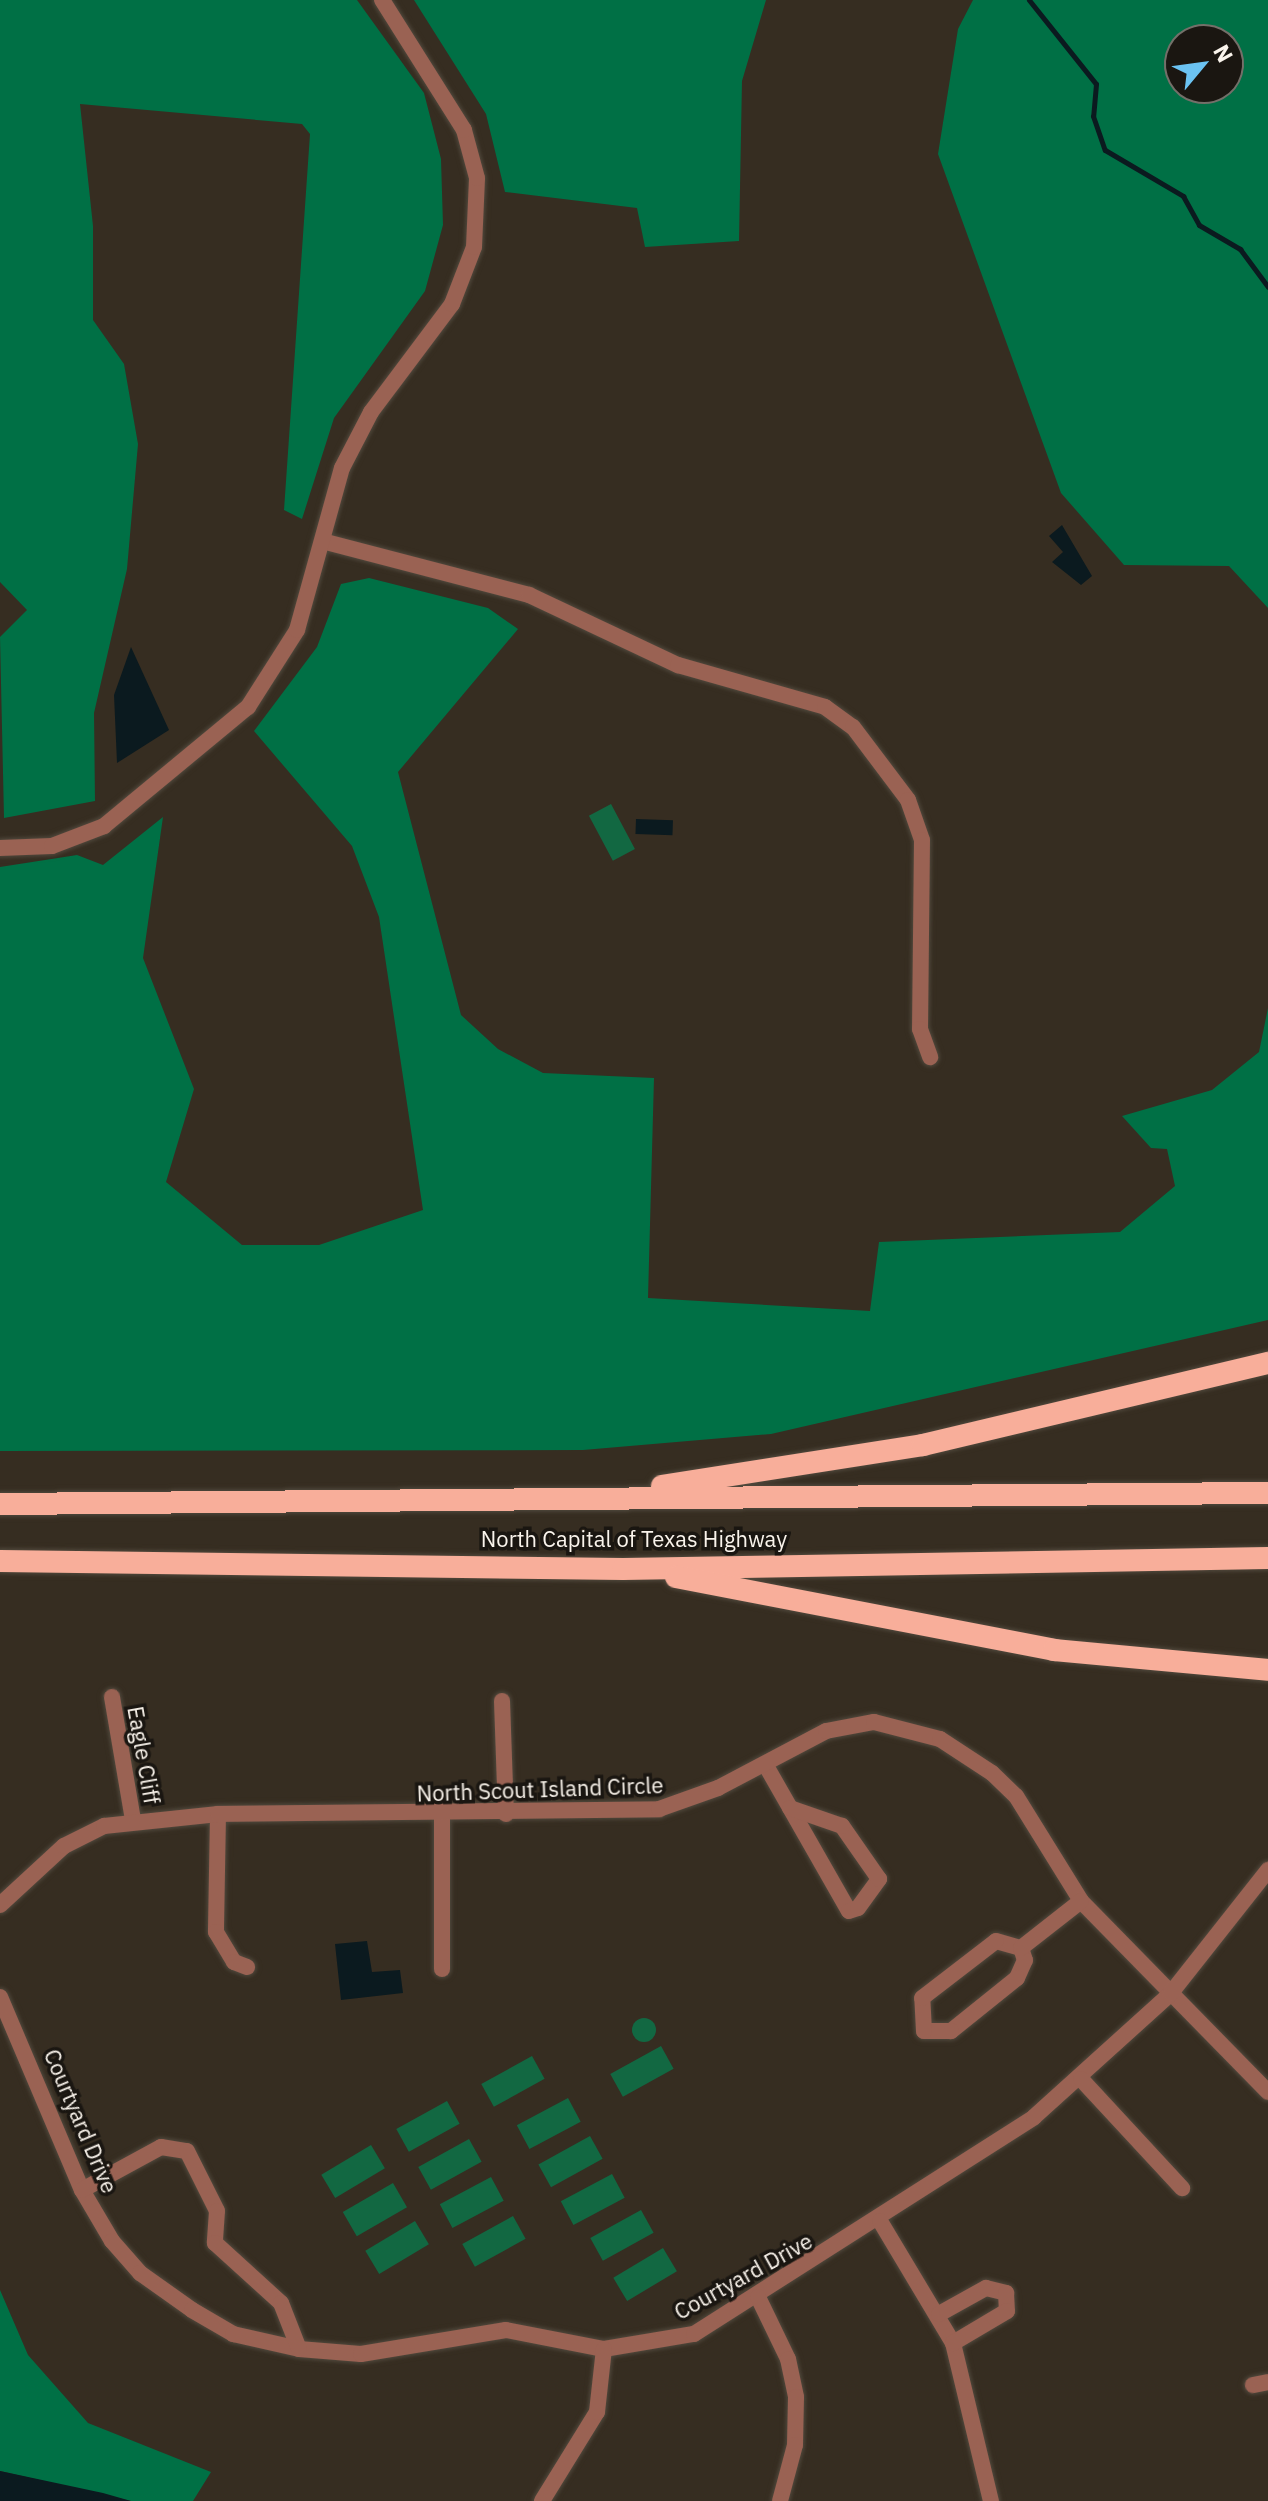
<!DOCTYPE html>
<style>
body{margin:0}
#map{position:relative;width:1268px;height:2501px;overflow:hidden;background:#362d21;font-family:"IBM Plex Sans",sans-serif}
div>[style]{position:absolute}
.green>*{inset:0;background:#126842;transform-origin:0 0}
.round{border-radius:50%}
.forest>*{inset:0;background:#007045}
.water>*{inset:0;background:#0b1a1f;transform-origin:0 0}
.stream>*{height:5px;margin:-2.5px;padding:0 2.5px;transform-origin:2.5px;border-radius:2.5px;background:#0b1a1f}
.roads{filter:drop-shadow(0 0 2px #51493d) drop-shadow(0 0 2px #51493d)}
.minor>*{height:16px;margin:-8px;padding:0 8px;transform-origin:8px;border-radius:8px;background:#9a6253}
.trunk>*{height:22px;margin:-11px;padding:0 11px;transform-origin:11px;border-radius:11px;background:#f8ae9a}
span{translate:-50% -50%;white-space:nowrap;text-align:center;line-height:1.15;-webkit-text-stroke:7px #1a1611;paint-order:stroke}
.street-label{font-size:22px;color:#faf4ec}
.north{position:absolute;left:1164px;top:24px;width:80px;height:80px;box-sizing:border-box;background:#1a1611;border:2px solid #746f69;border-radius:50%;rotate:61deg;font-size:22px;font-weight:700;line-height:32px;text-align:center;color:#faf4ec}
.north::after{content:'';display:block;margin:auto;width:28px;height:36px;background:#6bc3f2;clip-path:polygon(50% 0,100% 100%,50% 72%,0 100%)}
</style>
<div id="map">
<div class="green">
<div style="left:611px;top:804px;width:51px;height:25px;rotate:62deg"></div>
<div class="round" style="left:632px;top:2018px;width:24px;height:24px"></div>
<div style="left:661px;top:2046px;width:26px;height:58px;rotate:61deg"></div>
<div style="left:532px;top:2056px;width:26px;height:58px;rotate:61deg"></div>
<div style="left:568px;top:2098px;width:27px;height:58px;rotate:62deg"></div>
<div style="left:447px;top:2101px;width:26px;height:58px;rotate:61deg"></div>
<div style="left:590px;top:2136px;width:26px;height:59px;rotate:61deg"></div>
<div style="left:469px;top:2139px;width:26px;height:58px;rotate:61deg"></div>
<div style="left:371px;top:2145px;width:27px;height:58px;rotate:59deg"></div>
<div style="left:612px;top:2174px;width:27px;height:58px;rotate:62deg"></div>
<div style="left:491px;top:2177px;width:27px;height:58px;rotate:62deg"></div>
<div style="left:393px;top:2183px;width:28px;height:58px;rotate:60deg"></div>
<div style="left:641px;top:2210px;width:26px;height:58px;rotate:61deg"></div>
<div style="left:513px;top:2216px;width:26px;height:58px;rotate:61deg"></div>
<div style="left:415px;top:2221px;width:27px;height:58px;rotate:59deg"></div>
<div style="left:663px;top:2248px;width:27px;height:58px;rotate:59deg"></div>
</div>
<div class="forest">
<div style="clip-path:polygon(0 0,357px 0,424px 93px,441px 159px,443px 225px,425px 291px,334px 418px,302px 519px,284px 510px,310px 134px,302px 124px,80px 104px,93px 226px,93px 320px,124px 364px,138px 444px,127px 569px,94px 713px,95px 801px,4px 818px,0 637px,27px 610px,0 582px)"></div>
<div style="clip-path:polygon(414px 0,766px 0,742px 81px,739px 241px,645px 247px,637px 208px,505px 192px,486px 114px)"></div>
<div style="clip-path:polygon(evenodd,973px 0,1268px 0,1268px 608px,1229px 566px,1124px 565px,1061px 493px,938px 154px,958px 29px,973px 0,1180px 40px,1228px 40px,1228px 88px,1180px 88px,1180px 40px)"></div>
<div style="clip-path:polygon(369px 578px,488px 608px,518px 629px,398px 772px,461px 1015px,498px 1049px,543px 1073px,654px 1078px,648px 1298px,870px 1311px,879px 1242px,1120px 1232px,1175px 1186px,1167px 1149px,1151px 1148px,1122px 1116px,1212px 1090px,1259px 1052px,1268px 1008px,1268px 1320px,771px 1434px,583px 1450px,0 1451px,0 867px,77px 855px,103px 865px,163px 817px,143px 958px,194px 1089px,166px 1182px,242px 1245px,319px 1245px,423px 1210px,379px 917px,352px 846px,254px 731px,317px 647px,341px 584px)"></div>
<div style="clip-path:polygon(0 2290px,28px 2355px,88px 2423px,211px 2472px,193px 2501px,131px 2501px,0 2471px)"></div>
</div>
<div class="water">
<div style="clip-path:polygon(1062px 525px,1092px 576px,1081px 585px,1052px 562px,1063px 552px,1049px 536px)"></div>
<div style="clip-path:polygon(131px 647px,169px 730px,117px 763px,114px 695px)"></div>
<div style="left:636px;top:819px;width:37px;height:15px;rotate:2deg"></div>
<div style="clip-path:polygon(367px 1941px,372px 1972px,400px 1970px,403px 1993px,341px 2000px,335px 1944px)"></div>
<div style="clip-path:polygon(0 2471px,103px 2493px,131px 2501px,0 2501px)"></div>
</div>
<div class="stream">
<div style="left:1029px;top:0;width:107px;rotate:51.4deg"></div>
<div style="left:1096px;top:84px;width:32px;rotate:95deg"></div>
<div style="left:1093px;top:116px;width:36px;rotate:71deg"></div>
<div style="left:1105px;top:150px;width:91px;rotate:30.5deg"></div>
<div style="left:1183px;top:196px;width:33px;rotate:61deg"></div>
<div style="left:1199px;top:225px;width:48px;rotate:30.3deg"></div>
<div style="left:1240px;top:249px;width:47px;rotate:53.6deg"></div>
</div>
<div class="roads">
<div class="minor">
<div style="left:326px;top:542px;width:210px;rotate:14.6deg"></div>
<div style="left:529px;top:595px;width:165px;rotate:25.2deg"></div>
<div style="left:678px;top:665px;width:153px;rotate:15.9deg"></div>
<div style="left:825px;top:707px;width:34px;rotate:36deg"></div>
<div style="left:853px;top:727px;width:91px;rotate:53deg"></div>
<div style="left:908px;top:800px;width:42px;rotate:70.7deg"></div>
<div style="left:922px;top:840px;width:189px;rotate:90.6deg"></div>
<div style="left:920px;top:1029px;width:30px;rotate:70deg"></div>
<div style="left:0;top:848px;width:52px;rotate:-2.2deg"></div>
<div style="left:52px;top:846px;width:56px;rotate:-21deg"></div>
<div style="left:104px;top:826px;width:187px;rotate:-39.6deg"></div>
<div style="left:248px;top:707px;width:91px;rotate:-57.5deg"></div>
<div style="left:297px;top:630px;width:168px;rotate:-74.5deg"></div>
<div style="left:342px;top:468px;width:63px;rotate:-62.6deg"></div>
<div style="left:371px;top:412px;width:135px;rotate:-53.1deg"></div>
<div style="left:452px;top:304px;width:61px;rotate:-68.9deg"></div>
<div style="left:474px;top:247px;width:69px;rotate:-87.5deg"></div>
<div style="left:477px;top:178px;width:50px;rotate:-105.2deg"></div>
<div style="left:464px;top:130px;width:154px;rotate:-122.2deg"></div>
<div style="left:112px;top:1697px;width:125px;rotate:80.3deg"></div>
<div style="left:502px;top:1701px;width:113px;rotate:88deg"></div>
<div style="left:765px;top:1764px;width:169px;rotate:60.3deg"></div>
<div style="left:849px;top:1911px;width:9px;rotate:-18deg"></div>
<div style="left:858px;top:1908px;width:36px;rotate:-54deg"></div>
<div style="left:879px;top:1879px;width:65px;rotate:-124.9deg"></div>
<div style="left:842px;top:1826px;width:55px;rotate:-160.9deg"></div>
<div style="left:218px;top:1814px;width:118px;rotate:91deg"></div>
<div style="left:216px;top:1932px;width:35px;rotate:59deg"></div>
<div style="left:234px;top:1962px;width:14px;rotate:21deg"></div>
<div style="left:442px;top:1816px;width:153px;rotate:90deg"></div>
<div style="left:0;top:1905px;width:87px;rotate:-42.7deg"></div>
<div style="left:64px;top:1846px;width:45px;rotate:-26.6deg"></div>
<div style="left:104px;top:1826px;width:115px;rotate:-6deg"></div>
<div style="left:218px;top:1814px;width:441px;rotate:-0.6deg"></div>
<div style="left:659px;top:1809px;width:63px;rotate:-19.6deg"></div>
<div style="left:718px;top:1788px;width:122px;rotate:-27.8deg"></div>
<div style="left:826px;top:1731px;width:49px;rotate:-10.6deg"></div>
<div style="left:874px;top:1722px;width:68px;rotate:14.4deg"></div>
<div style="left:940px;top:1739px;width:62px;rotate:33.2deg"></div>
<div style="left:992px;top:1773px;width:33px;rotate:44deg"></div>
<div style="left:1016px;top:1796px;width:123px;rotate:58.2deg"></div>
<div style="left:1081px;top:1901px;width:267px;rotate:45.6deg"></div>
<div style="left:996px;top:1941px;width:26px;rotate:16deg"></div>
<div style="left:1021px;top:1948px;width:13px;rotate:72deg"></div>
<div style="left:1025px;top:1960px;width:20px;rotate:114deg"></div>
<div style="left:1017px;top:1978px;width:85px;rotate:141.2deg"></div>
<div style="left:951px;top:2031px;width:27px;rotate:180deg"></div>
<div style="left:924px;top:2031px;width:33px;rotate:-93deg"></div>
<div style="left:922px;top:1998px;width:93px;rotate:-37.6deg"></div>
<div style="left:1021px;top:1948px;width:76px;rotate:-38.1deg"></div>
<div style="left:0;top:1997px;width:210px;rotate:67deg"></div>
<div style="left:82px;top:2190px;width:59px;rotate:59.5deg"></div>
<div style="left:112px;top:2241px;width:43px;rotate:48.8deg"></div>
<div style="left:140px;top:2273px;width:64px;rotate:35.4deg"></div>
<div style="left:192px;top:2310px;width:48px;rotate:30.3deg"></div>
<div style="left:233px;top:2334px;width:68px;rotate:12.8deg"></div>
<div style="left:299px;top:2349px;width:62px;rotate:4.6deg"></div>
<div style="left:361px;top:2354px;width:147px;rotate:-9.4deg"></div>
<div style="left:506px;top:2330px;width:100px;rotate:11deg"></div>
<div style="left:604px;top:2349px;width:91px;rotate:-9.5deg"></div>
<div style="left:694px;top:2334px;width:403px;rotate:-32.5deg"></div>
<div style="left:1034px;top:2117px;width:185px;rotate:-42.1deg"></div>
<div style="left:1171px;top:1993px;width:157px;rotate:-51.7deg"></div>
<div style="left:1081px;top:2079px;width:149px;rotate:47.2deg"></div>
<div style="left:82px;top:2190px;width:90px;rotate:-28.6deg"></div>
<div style="left:161px;top:2147px;width:26px;rotate:9deg"></div>
<div style="left:187px;top:2151px;width:67px;rotate:63.4deg"></div>
<div style="left:217px;top:2211px;width:32px;rotate:94deg"></div>
<div style="left:215px;top:2243px;width:89px;rotate:42.3deg"></div>
<div style="left:281px;top:2303px;width:49px;rotate:68.6deg"></div>
<div style="left:880px;top:2221px;width:142px;rotate:59.1deg"></div>
<div style="left:953px;top:2343px;width:163px;rotate:76.5deg"></div>
<div style="left:758px;top:2297px;width:69px;rotate:64.2deg"></div>
<div style="left:788px;top:2359px;width:39px;rotate:78deg"></div>
<div style="left:796px;top:2397px;width:48px;rotate:91.2deg"></div>
<div style="left:795px;top:2445px;width:58px;rotate:105deg"></div>
<div style="left:939px;top:2314px;width:54px;rotate:-29deg"></div>
<div style="left:986px;top:2288px;width:21px;rotate:14deg"></div>
<div style="left:1006px;top:2293px;width:18px;rotate:87deg"></div>
<div style="left:1007px;top:2311px;width:63px;rotate:149.3deg"></div>
<div style="left:1253px;top:2385px;width:15px;rotate:-11deg"></div>
<div style="left:542px;top:2501px;width:105px;rotate:-58.3deg"></div>
<div style="left:597px;top:2412px;width:63px;rotate:-83.7deg"></div>
</div>
<div class="trunk">
<div style="left:662px;top:1486px;width:264px;rotate:-8.9deg"></div>
<div style="left:923px;top:1445px;width:355px;rotate:-13.4deg"></div>
<div style="left:0;top:1504px;width:1268px;rotate:-0.5deg"></div>
<div style="left:0;top:1561px;width:623px;rotate:0.74deg"></div>
<div style="left:623px;top:1569px;width:645px;rotate:-0.98deg"></div>
<div style="left:676px;top:1577px;width:385px;rotate:10.9deg"></div>
<div style="left:1054px;top:1650px;width:215px;rotate:5.3deg"></div>
</div>
</div>
<div class="street-label">
<span style="left:634px;top:1539px">North Capital of Texas Highway</span>
<span style="left:144px;top:1755px;rotate:80deg">Eagle Cliff</span>
<span style="left:540px;top:1789px;rotate:-2deg">North Scout Island Circle</span>
<span style="left:81px;top:2121px;rotate:67deg">Courtyard Drive</span>
<span style="left:743px;top:2276px;rotate:-29deg">Courtyard Drive</span>
</div>
<div class="north">N</div>
</div>
